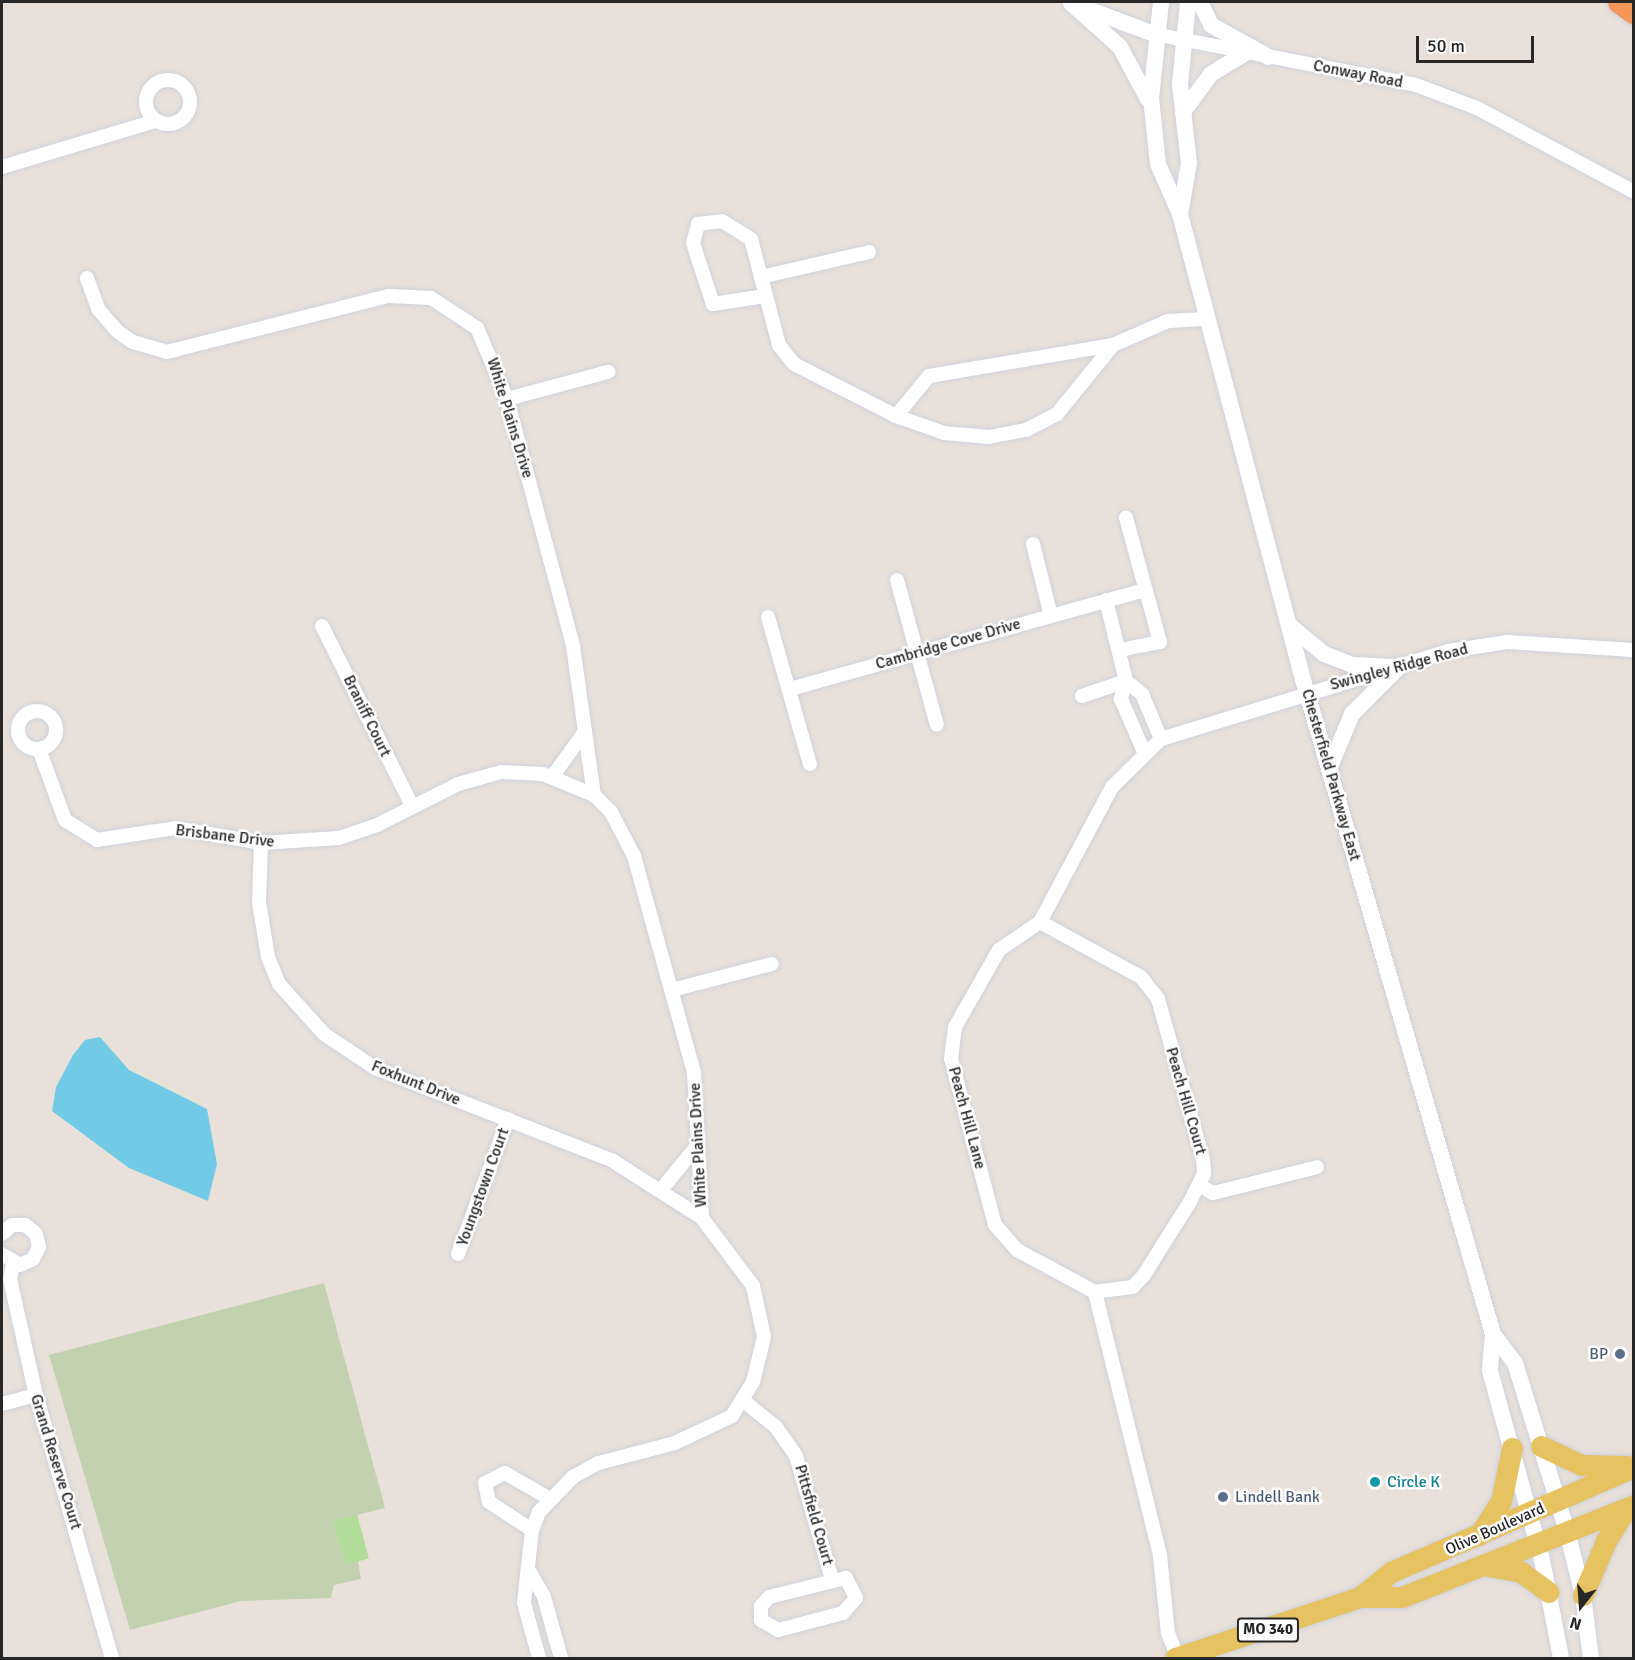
<!DOCTYPE html>
<style>
body{margin:0}
#map{position:relative;width:1635px;height:1660px;overflow:hidden;background:#e9e1d9;font-family:Signika,sans-serif}
div>[style]{position:absolute}
.green>*{inset:0;background:#b2dd98;transform-origin:0 0}
.cemetery>*{inset:0;background:#c2d2b1}
.water>*{inset:0;background:#71cbe6}
.roads{filter:drop-shadow(0 0 2px #ced2df) drop-shadow(0 0 2px #ced2df)}
.minor>*{height:14px;margin:-7px;padding:0 7px;transform-origin:7px;border-radius:7px;background:#fff}
.minor>.ring{margin:-7px;padding:0;box-sizing:content-box;background:none;border:14px solid #fff;border-radius:50%}
.tertiary>*{height:16px;margin:-8px;padding:0 8px;transform-origin:8px;border-radius:8px;background:#fff}
.primary>*{height:21px;margin:-10.5px;padding:0 10.5px;transform-origin:10.5px;border-radius:10.5px;background:#e7c260}
.motorway>*{height:24px;margin:-12px;padding:0 12px;transform-origin:12px;border-radius:12px;background:#f39759}
.dots>*{width:16px;height:16px;translate:-50% -50%;box-sizing:border-box;border:3px solid #fff;border-radius:50%}
span{translate:-50% -50%;white-space:nowrap;text-align:center;line-height:1.15;-webkit-text-stroke:5px #fff;paint-order:stroke}
.shield-label span{padding:2px 4px;background:#fff;border:2px solid;border-radius:4px;-webkit-text-stroke-width:0}
.shield-label{font-size:15px;color:#272727;font-weight:700}
.street-label{font-size:16px;color:#272727}
.service-label{font-size:16px;color:#4e5e75}
.right{translate:-100% -50%;text-align:right}
.left{translate:0 -50%;text-align:left}
.culture-label{font-size:16px;color:#0d838f}
.frame{position:absolute;inset:0;border:3px solid #272727;pointer-events:none}
.north{position:absolute;left:1551px;top:1576px;width:60px;height:60px;-webkit-text-stroke:4px #fff;paint-order:stroke;rotate:197deg;font-size:16px;font-weight:700;line-height:24px;text-align:center;color:#272727}
.north::after{content:'';display:block;margin:auto;width:21px;height:27px;background:#272727;clip-path:polygon(50% 0,100% 100%,50% 72%,0 100%)}
.scale{position:absolute;left:1416px;top:36px;width:118px;height:27px;box-sizing:border-box;border:3px solid #272727;border-top:0;padding-left:8px;font-size:18px;line-height:21px;white-space:nowrap;color:#272727;-webkit-text-stroke:4px #fff;paint-order:stroke}
</style>
<div id="map">
<div class="green">
<div style="left:357px;top:1514px;width:46px;height:25px;rotate:75deg"></div>
</div>
<div class="cemetery">
<div style="clip-path:polygon(324px 1283px,385px 1508px,333px 1521px,345px 1564px,358px 1561px,361px 1579px,334px 1585px,331px 1598px,241px 1601px,130px 1630px,49px 1355px)"></div>
</div>
<div class="water">
<div style="clip-path:polygon(100px 1037px,129px 1070px,207px 1109px,217px 1164px,208px 1201px,129px 1168px,52px 1111px,56px 1087px,73px 1055px,85px 1040px)"></div>
</div>
<div class="roads">
<div class="minor">
<div style="left:1154px;top:34px;width:267px;rotate:11deg"></div>
<div style="left:1416px;top:85px;width:65px;rotate:20.7deg"></div>
<div style="left:1477px;top:108px;width:178px;rotate:28.1deg"></div>
<div class="ring" style="left:146px;top:80px;width:30px;height:30px"></div>
<div style="left:2px;top:167px;width:160px;rotate:-16.7deg"></div>
<div style="left:761px;top:277px;width:111px;rotate:-13deg"></div>
<div style="left:87px;top:278px;width:33px;rotate:70deg"></div>
<div style="left:98px;top:309px;width:29px;rotate:49deg"></div>
<div style="left:117px;top:331px;width:19px;rotate:35deg"></div>
<div style="left:133px;top:342px;width:35px;rotate:16deg"></div>
<div style="left:167px;top:352px;width:229px;rotate:-14.2deg"></div>
<div style="left:389px;top:296px;width:42px;rotate:2.7deg"></div>
<div style="left:431px;top:298px;width:55px;rotate:33.1deg"></div>
<div style="left:477px;top:328px;width:77px;rotate:67.1deg"></div>
<div style="left:507px;top:399px;width:256px;rotate:75deg"></div>
<div style="left:573px;top:646px;width:150px;rotate:82deg"></div>
<div style="left:594px;top:795px;width:24px;rotate:45deg"></div>
<div style="left:611px;top:812px;width:50px;rotate:62.4deg"></div>
<div style="left:634px;top:856px;width:225px;rotate:74.5deg"></div>
<div style="left:694px;top:1073px;width:145px;rotate:86.8deg"></div>
<div style="left:702px;top:1218px;width:85px;rotate:53.1deg"></div>
<div style="left:753px;top:1286px;width:52px;rotate:77.8deg"></div>
<div style="left:764px;top:1337px;width:46px;rotate:103.7deg"></div>
<div style="left:753px;top:1382px;width:40px;rotate:122deg"></div>
<div style="left:732px;top:1416px;width:63px;rotate:154.7deg"></div>
<div style="left:675px;top:1443px;width:80px;rotate:165.4deg"></div>
<div style="left:598px;top:1463px;width:29px;rotate:151deg"></div>
<div style="left:573px;top:1477px;width:49px;rotate:134.2deg"></div>
<div style="left:539px;top:1512px;width:19px;rotate:111deg"></div>
<div style="left:532px;top:1530px;width:73px;rotate:96.3deg"></div>
<div style="left:524px;top:1603px;width:57px;rotate:74.7deg"></div>
<div style="left:765px;top:296px;width:53px;rotate:171.3deg"></div>
<div style="left:713px;top:304px;width:64px;rotate:-108.2deg"></div>
<div style="left:693px;top:243px;width:20px;rotate:-75deg"></div>
<div style="left:698px;top:224px;width:24px;rotate:-7deg"></div>
<div style="left:722px;top:221px;width:34px;rotate:32deg"></div>
<div style="left:751px;top:239px;width:110px;rotate:75.2deg"></div>
<div style="left:779px;top:345px;width:24px;rotate:52deg"></div>
<div style="left:794px;top:364px;width:114px;rotate:27deg"></div>
<div style="left:896px;top:416px;width:51px;rotate:19.5deg"></div>
<div style="left:944px;top:433px;width:45px;rotate:5.1deg"></div>
<div style="left:989px;top:437px;width:38px;rotate:-11deg"></div>
<div style="left:1026px;top:430px;width:35px;rotate:-27deg"></div>
<div style="left:1057px;top:414px;width:89px;rotate:-50.9deg"></div>
<div style="left:1113px;top:345px;width:60px;rotate:-23.6deg"></div>
<div style="left:1168px;top:321px;width:37px;rotate:-3deg"></div>
<div style="left:507px;top:399px;width:105px;rotate:-15deg"></div>
<div style="left:896px;top:416px;width:52px;rotate:-50.5deg"></div>
<div style="left:929px;top:376px;width:187px;rotate:-9.6deg"></div>
<div style="left:1033px;top:544px;width:74px;rotate:76deg"></div>
<div style="left:897px;top:580px;width:150px;rotate:74.6deg"></div>
<div style="left:1106px;top:600px;width:83px;rotate:76.1deg"></div>
<div style="left:1126px;top:681px;width:19px;rotate:106deg"></div>
<div style="left:1121px;top:699px;width:58px;rotate:66.5deg"></div>
<div style="left:768px;top:617px;width:153px;rotate:74.1deg"></div>
<div style="left:322px;top:626px;width:201px;rotate:63.4deg"></div>
<div style="left:1120px;top:650px;width:41px;rotate:-11.3deg"></div>
<div style="left:1160px;top:642px;width:129px;rotate:-105.3deg"></div>
<div style="left:1126px;top:681px;width:21px;rotate:39deg"></div>
<div style="left:1142px;top:694px;width:49px;rotate:67.1deg"></div>
<div style="left:790px;top:689px;width:369px;rotate:-15.6deg"></div>
<div style="left:1082px;top:696px;width:46px;rotate:-18.8deg"></div>
<div class="ring" style="left:18px;top:711px;width:24px;height:24px"></div>
<div style="left:39px;top:749px;width:76px;rotate:69.9deg"></div>
<div style="left:65px;top:820px;width:38px;rotate:32deg"></div>
<div style="left:97px;top:840px;width:79px;rotate:-8.7deg"></div>
<div style="left:175px;top:828px;width:87px;rotate:9.9deg"></div>
<div style="left:261px;top:843px;width:78px;rotate:-3.7deg"></div>
<div style="left:339px;top:838px;width:40px;rotate:-18.9deg"></div>
<div style="left:377px;top:825px;width:91px;rotate:-26.8deg"></div>
<div style="left:458px;top:784px;width:45px;rotate:-15.6deg"></div>
<div style="left:501px;top:772px;width:42px;rotate:2.7deg"></div>
<div style="left:543px;top:774px;width:55px;rotate:22.4deg"></div>
<div style="left:552px;top:777px;width:53px;rotate:-54.2deg"></div>
<div style="left:261px;top:843px;width:59px;rotate:91.9deg"></div>
<div style="left:259px;top:902px;width:56px;rotate:80.7deg"></div>
<div style="left:268px;top:957px;width:29px;rotate:68deg"></div>
<div style="left:279px;top:984px;width:67px;rotate:48deg"></div>
<div style="left:324px;top:1034px;width:61px;rotate:33.7deg"></div>
<div style="left:375px;top:1068px;width:256px;rotate:21.3deg"></div>
<div style="left:613px;top:1161px;width:106px;rotate:32.6deg"></div>
<div style="left:1040px;top:922px;width:115px;rotate:28.6deg"></div>
<div style="left:1141px;top:977px;width:28px;rotate:52deg"></div>
<div style="left:1158px;top:999px;width:166px;rotate:74.3deg"></div>
<div style="left:1203px;top:1159px;width:15px;rotate:86deg"></div>
<div style="left:1204px;top:1174px;width:29px;rotate:117deg"></div>
<div style="left:1191px;top:1200px;width:89px;rotate:122.1deg"></div>
<div style="left:1144px;top:1275px;width:16px;rotate:133deg"></div>
<div style="left:1133px;top:1287px;width:38px;rotate:173deg"></div>
<div style="left:672px;top:990px;width:103px;rotate:-14.6deg"></div>
<div style="left:1199px;top:1185px;width:16px;rotate:30deg"></div>
<div style="left:1213px;top:1193px;width:107px;rotate:-14deg"></div>
<div style="left:661px;top:1190px;width:55px;rotate:-50.9deg"></div>
<div style="left:2px;top:1234px;width:13px;rotate:-42deg"></div>
<div style="left:12px;top:1225px;width:13px"></div>
<div style="left:25px;top:1225px;width:14px;rotate:39deg"></div>
<div style="left:36px;top:1234px;width:13px;rotate:77deg"></div>
<div style="left:39px;top:1247px;width:13px;rotate:117deg"></div>
<div style="left:33px;top:1259px;width:14px;rotate:155deg"></div>
<div style="left:20px;top:1265px;width:21px;rotate:-149deg"></div>
<div style="left:458px;top:1254px;width:144px;rotate:-69.7deg"></div>
<div style="left:13px;top:1264px;width:15px;rotate:101deg"></div>
<div style="left:10px;top:1279px;width:119px;rotate:77.4deg"></div>
<div style="left:36px;top:1395px;width:274px;rotate:73.9deg"></div>
<div style="left:745px;top:1402px;width:40px;rotate:39deg"></div>
<div style="left:776px;top:1427px;width:35px;rotate:55deg"></div>
<div style="left:796px;top:1456px;width:128px;rotate:73.7deg"></div>
<div style="left:2px;top:1404px;width:35px;rotate:-15deg"></div>
<div style="left:532px;top:1530px;width:51px;rotate:-146.9deg"></div>
<div style="left:489px;top:1502px;width:19px;rotate:-102deg"></div>
<div style="left:485px;top:1483px;width:22px;rotate:-27deg"></div>
<div style="left:505px;top:1473px;width:52px;rotate:30deg"></div>
<div style="left:528px;top:1569px;width:32px;rotate:60deg"></div>
<div style="left:544px;top:1597px;width:63px;rotate:74.4deg"></div>
<div style="left:846px;top:1578px;width:22px;rotate:63deg"></div>
<div style="left:856px;top:1598px;width:20px;rotate:131deg"></div>
<div style="left:843px;top:1613px;width:67px;rotate:165.3deg"></div>
<div style="left:778px;top:1630px;width:20px;rotate:-150deg"></div>
<div style="left:761px;top:1620px;width:14px;rotate:-90deg"></div>
<div style="left:761px;top:1606px;width:12px;rotate:-48deg"></div>
<div style="left:769px;top:1597px;width:79px;rotate:-13.9deg"></div>
<div style="left:1178px;top:1658px;width:27px;rotate:-112deg"></div>
<div style="left:1168px;top:1633px;width:78px;rotate:-95.9deg"></div>
<div style="left:1160px;top:1555px;width:271px;rotate:-103.9deg"></div>
<div style="left:1095px;top:1292px;width:89px;rotate:-151.7deg"></div>
<div style="left:1017px;top:1250px;width:33px;rotate:-131deg"></div>
<div style="left:995px;top:1225px;width:172px;rotate:-104.8deg"></div>
<div style="left:951px;top:1059px;width:32px;rotate:-83deg"></div>
<div style="left:955px;top:1027px;width:89px;rotate:-60.3deg"></div>
<div style="left:999px;top:950px;width:50px;rotate:-34.3deg"></div>
<div style="left:1040px;top:922px;width:153px;rotate:-61.9deg"></div>
<div style="left:1112px;top:787px;width:69px;rotate:-44.4deg"></div>
<div style="left:1161px;top:739px;width:301px;rotate:-17deg"></div>
<div style="left:1449px;top:651px;width:59px;rotate:-8.8deg"></div>
<div style="left:1507px;top:642px;width:127px;rotate:3.6deg"></div>
</div>
<div class="tertiary">
<div style="left:1161px;top:2px;width:97px;rotate:95.9deg"></div>
<div style="left:1151px;top:98px;width:66px;rotate:83.9deg"></div>
<div style="left:1158px;top:164px;width:55px;rotate:66.3deg"></div>
<div style="left:1180px;top:214px;width:496px;rotate:75.2deg"></div>
<div style="left:1307px;top:693px;width:667px;rotate:73.82deg"></div>
<div style="left:1493px;top:1334px;width:36px;rotate:53deg"></div>
<div style="left:1515px;top:1363px;width:176px;rotate:72.8deg"></div>
<div style="left:1567px;top:1531px;width:66px;rotate:76deg"></div>
<div style="left:1583px;top:1595px;width:64px;rotate:82.8deg"></div>
<div style="left:1200px;top:2px;width:25px;rotate:64deg"></div>
<div style="left:1211px;top:25px;width:66px;rotate:28.9deg"></div>
<div style="left:1071px;top:3px;width:66px;rotate:41.9deg"></div>
<div style="left:1120px;top:47px;width:59px;rotate:61.7deg"></div>
<div style="left:1082px;top:7px;width:77px;rotate:20.6deg"></div>
<div style="left:1183px;top:112px;width:47px;rotate:-53.6deg"></div>
<div style="left:1211px;top:74px;width:42px;rotate:-31.4deg"></div>
<div style="left:1180px;top:214px;width:52px;rotate:-80deg"></div>
<div style="left:1189px;top:163px;width:80px;rotate:-96.5deg"></div>
<div style="left:1180px;top:84px;width:82px;rotate:-84.4deg"></div>
<div style="left:1289px;top:625px;width:45px;rotate:39.6deg"></div>
<div style="left:1324px;top:654px;width:31px;rotate:21deg"></div>
<div style="left:1353px;top:665px;width:42px;rotate:2.7deg"></div>
<div style="left:1329px;top:769px;width:60px;rotate:-67.3deg"></div>
<div style="left:1352px;top:714px;width:69px;rotate:-45deg"></div>
<div style="left:1493px;top:1334px;width:37px;rotate:95deg"></div>
<div style="left:1490px;top:1371px;width:196px;rotate:74.6deg"></div>
<div style="left:1542px;top:1560px;width:100px;rotate:79deg"></div>
</div>
<div class="primary">
<div style="left:1541px;top:1446px;width:45px;rotate:24.9deg"></div>
<div style="left:1582px;top:1465px;width:45px;rotate:1.3deg"></div>
<div style="left:1479px;top:1535px;width:40px;rotate:-57.1deg"></div>
<div style="left:1501px;top:1501px;width:54px;rotate:-78.3deg"></div>
<div style="left:1482px;top:1565px;width:40px;rotate:10deg"></div>
<div style="left:1521px;top:1572px;width:34px;rotate:36deg"></div>
<div style="left:1583px;top:1595px;width:59px;rotate:-66.9deg"></div>
<div style="left:1606px;top:1541px;width:39px;rotate:-58deg"></div>
<div style="left:1360px;top:1597px;width:40px;rotate:-39deg"></div>
<div style="left:1391px;top:1572px;width:265px;rotate:-23.4deg"></div>
<div style="left:1175px;top:1658px;width:195px;rotate:-18.2deg"></div>
<div style="left:1360px;top:1597px;width:42px"></div>
<div style="left:1402px;top:1597px;width:250px;rotate:-21.6deg"></div>
</div>
<div class="motorway">
<div style="left:1620px;top:2px;width:17px;rotate:36deg"></div>
</div>
</div>
<div class="dots">
<div style="left:1620px;top:1354px;background:#5c6f8a"></div>
<div style="left:1375px;top:1482px;background:#0f9aa8"></div>
<div style="left:1223px;top:1497px;background:#5c6f8a"></div>
</div>
<div class="shield-label">
<span style="left:1268px;top:1630px">MO 340</span>
</div>
<div class="street-label">
<span style="left:1358px;top:74px;rotate:11deg">Conway Road</span>
<span style="left:510px;top:418px;rotate:73deg">White Plains Drive</span>
<span style="left:948px;top:644px;rotate:-16deg">Cambridge Cove Drive</span>
<span style="left:1399px;top:667px;rotate:-15deg">Swingley Ridge Road</span>
<span style="left:367px;top:716px;rotate:64deg">Braniff Court</span>
<span style="left:1331px;top:775px;rotate:74deg">Chesterfield Parkway East</span>
<span style="left:225px;top:836px;rotate:7deg">Brisbane Drive</span>
<span style="left:416px;top:1083px;rotate:22deg">Foxhunt Drive</span>
<span style="left:1186px;top:1101px;rotate:74deg">Peach Hill Court</span>
<span style="left:967px;top:1118px;rotate:75deg">Peach Hill Lane</span>
<span style="left:698px;top:1145px;rotate:-93deg">White Plains Drive</span>
<span style="left:483px;top:1187px;rotate:-70deg">Youngstown Court</span>
<span style="left:56px;top:1462px;rotate:73deg">Grand Reserve Court</span>
<span style="left:814px;top:1515px;rotate:74deg">Pittsfield Court</span>
<span style="left:1495px;top:1529px;rotate:-24deg">Olive Boulevard</span>
</div>
<div class="service-label">
<span class="right" style="left:1608px;top:1354px">BP</span>
<span class="left" style="left:1235px;top:1497px">Lindell Bank</span>
</div>
<div class="culture-label">
<span class="left" style="left:1387px;top:1482px">Circle K</span>
</div>
<div class="frame"></div>
<div class="north">N</div>
<div class="scale">50 m</div>
</div>
